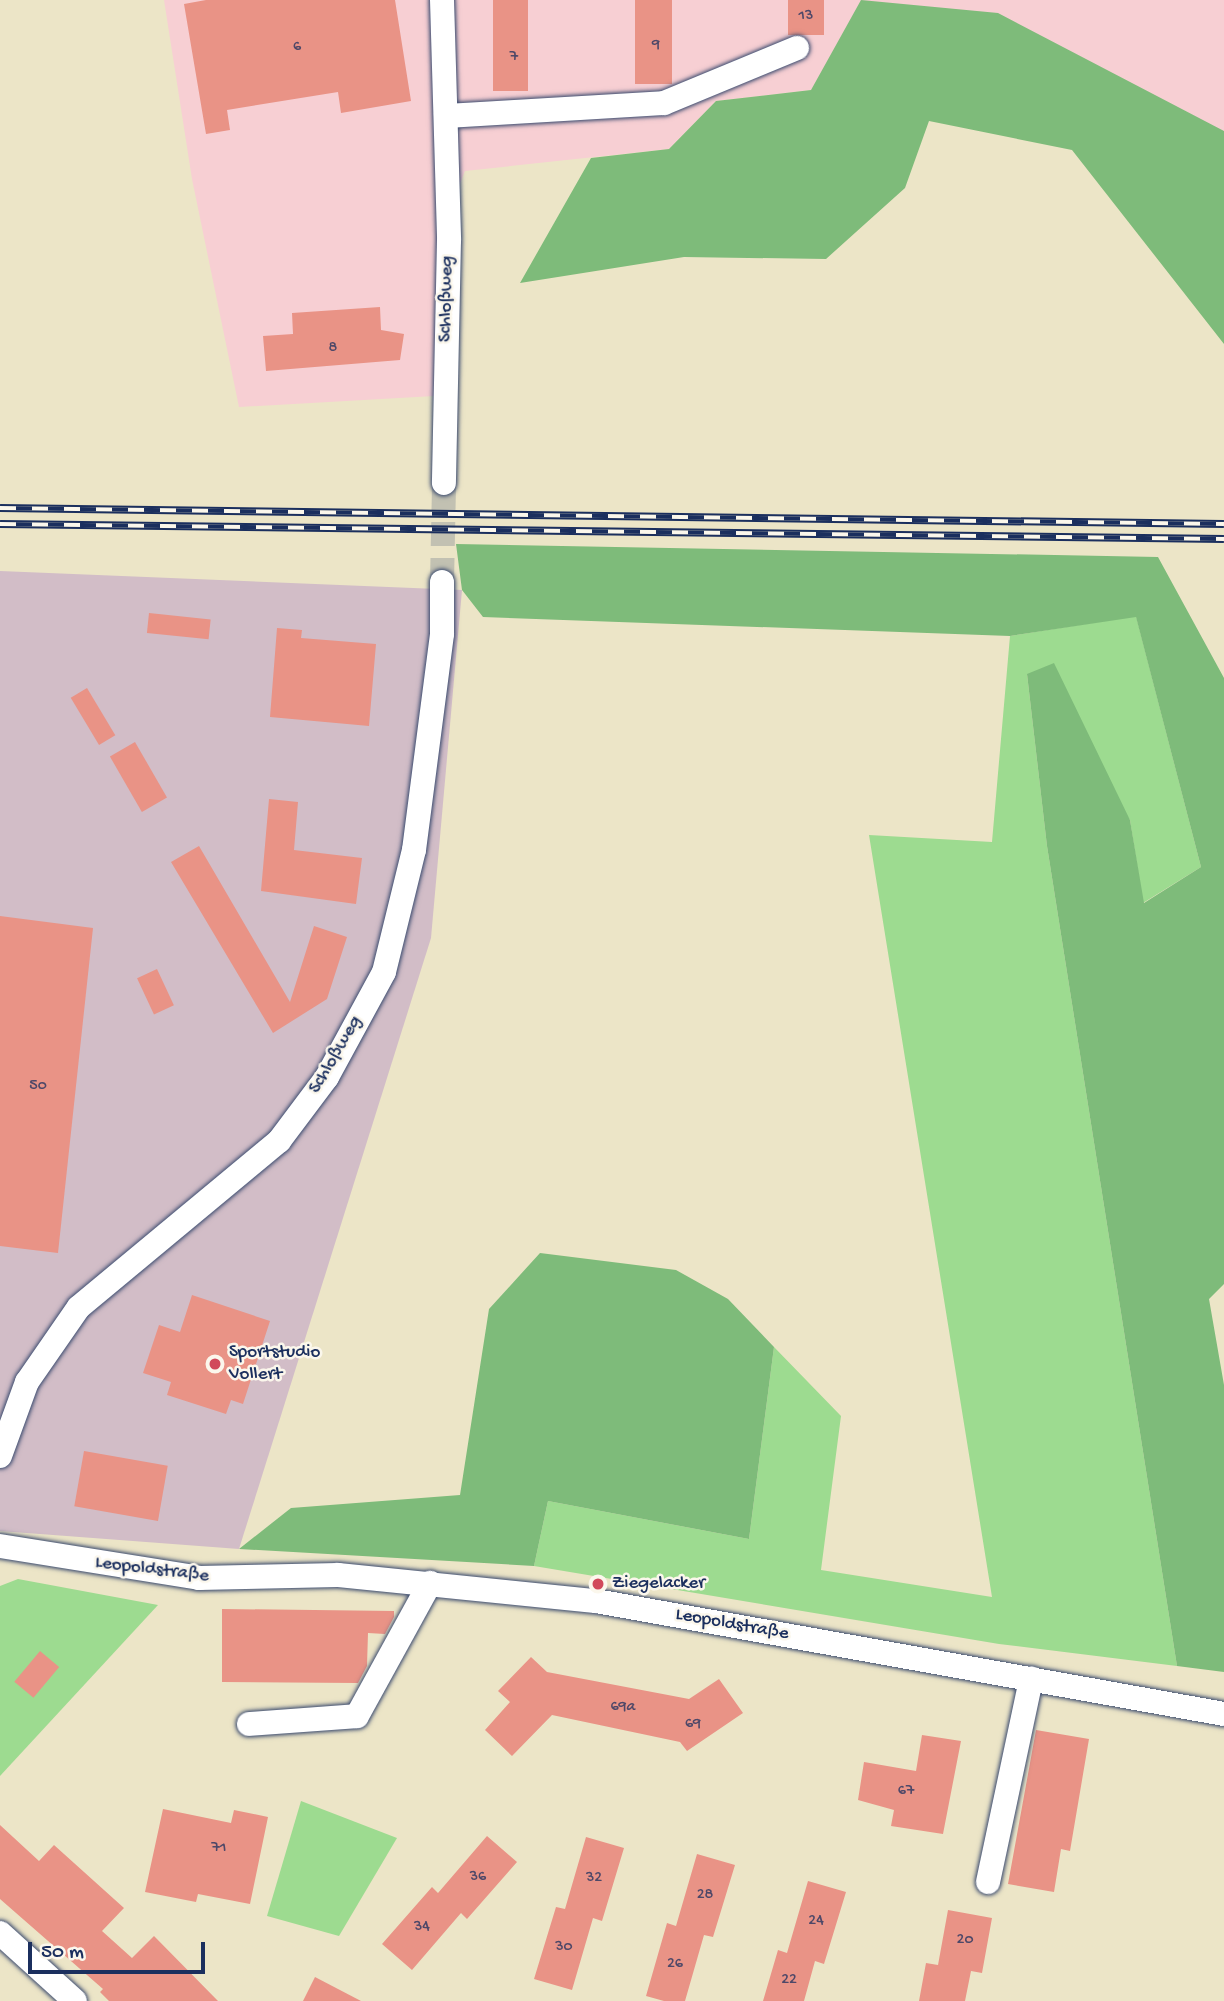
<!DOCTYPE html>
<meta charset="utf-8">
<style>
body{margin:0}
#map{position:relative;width:1224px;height:2001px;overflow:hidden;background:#ece5c7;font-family:"Gochi Hand",sans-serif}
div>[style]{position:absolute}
.built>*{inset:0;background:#f7cfd3}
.industrial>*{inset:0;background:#d2bdc7}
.green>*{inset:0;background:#9ddb90}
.forest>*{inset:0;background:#7ebb7a}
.building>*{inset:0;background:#e99386;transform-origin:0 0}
.minor-tunnel>*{height:24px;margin-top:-12px;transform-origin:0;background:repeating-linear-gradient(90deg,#c2c1b2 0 24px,transparent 0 36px)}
.roads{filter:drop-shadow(0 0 2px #3a4a6e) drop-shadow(0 0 2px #3a4a6e)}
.minor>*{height:24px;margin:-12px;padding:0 12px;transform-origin:12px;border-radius:12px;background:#fff}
.rail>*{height:8px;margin-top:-4px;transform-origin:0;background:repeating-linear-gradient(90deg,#fbf7ec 0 16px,#1b2f5e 0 32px);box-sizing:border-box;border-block:2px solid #1b2f5e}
.dots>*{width:19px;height:19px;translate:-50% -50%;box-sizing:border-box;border:4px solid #fbf7ec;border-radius:50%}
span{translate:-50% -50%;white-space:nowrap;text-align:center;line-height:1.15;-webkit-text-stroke:5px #fbf7ec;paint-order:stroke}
.number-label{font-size:16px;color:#4e4868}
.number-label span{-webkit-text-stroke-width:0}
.street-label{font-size:19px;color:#1b2f5e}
.poi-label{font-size:19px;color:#1b2f5e}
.left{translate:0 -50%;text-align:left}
.scale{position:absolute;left:28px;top:1942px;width:177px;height:32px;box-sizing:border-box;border:4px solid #1b2f5e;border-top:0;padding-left:9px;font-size:21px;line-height:24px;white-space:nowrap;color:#1b2f5e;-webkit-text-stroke:5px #fbf7ec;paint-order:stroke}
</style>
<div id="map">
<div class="built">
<div style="clip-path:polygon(164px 0,1224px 0,1224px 165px,811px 90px,716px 101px,669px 149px,465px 171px,437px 243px,434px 396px,239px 407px,192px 179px)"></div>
</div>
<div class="industrial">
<div style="clip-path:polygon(0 571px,462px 590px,431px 938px,239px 1549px,0 1531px)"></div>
</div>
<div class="green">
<div style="clip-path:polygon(1136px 616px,1201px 867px,1143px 903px,1130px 820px,1027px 674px,1047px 846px,1177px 1666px,999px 1644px,534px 1566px,548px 1501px,749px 1539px,774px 1347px,841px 1416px,821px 1570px,992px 1597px,869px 835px,992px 842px,1010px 636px)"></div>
<div style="clip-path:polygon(18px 1579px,158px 1605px,0 1776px,0 1586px)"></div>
<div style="clip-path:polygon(301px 1801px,397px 1838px,339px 1936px,267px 1916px)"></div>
</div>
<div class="forest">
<div style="clip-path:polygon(861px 0,998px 13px,1224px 131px,1224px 344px,1072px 150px,929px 121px,905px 188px,826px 259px,684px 257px,520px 283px,591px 158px,669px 149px,716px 101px,811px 90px)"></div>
<div style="clip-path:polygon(456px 544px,1158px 557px,1224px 678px,1224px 1284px,1209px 1299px,1224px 1385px,1224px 1672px,1177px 1666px,1047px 846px,1027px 674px,1054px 663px,1130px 820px,1144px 903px,1201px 867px,1136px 617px,1010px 636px,483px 617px,462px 590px)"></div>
<div style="clip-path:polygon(540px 1253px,676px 1270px,728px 1299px,774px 1347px,749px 1539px,548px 1501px,534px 1566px,239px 1549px,291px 1508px,460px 1495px,489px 1309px)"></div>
</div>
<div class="building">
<div style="clip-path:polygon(206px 0,395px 0,411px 101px,341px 113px,338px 92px,227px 110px,230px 130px,206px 134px,184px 4px)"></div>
<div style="left:493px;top:0;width:35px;height:91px"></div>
<div style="left:635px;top:0;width:37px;height:84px"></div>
<div style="left:788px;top:0;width:36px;height:35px"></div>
<div style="clip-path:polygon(380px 307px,381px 330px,404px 334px,400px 360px,266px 371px,263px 336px,293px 334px,292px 313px)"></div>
<div style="left:149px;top:613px;width:62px;height:20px;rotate:6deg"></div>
<div style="clip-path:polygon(277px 628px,302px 630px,301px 638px,376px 644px,369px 726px,270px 717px)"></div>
<div style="left:87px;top:688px;width:55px;height:19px;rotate:59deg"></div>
<div style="left:135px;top:742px;width:64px;height:29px;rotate:60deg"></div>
<div style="clip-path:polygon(269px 799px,298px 802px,294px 850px,362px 858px,356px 904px,261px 891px)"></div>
<div style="clip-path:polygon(199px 846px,290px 1002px,314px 926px,347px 937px,327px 999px,273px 1033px,171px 862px)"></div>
<div style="clip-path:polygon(0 916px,93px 928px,58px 1253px,0 1246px)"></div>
<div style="left:157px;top:969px;width:40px;height:22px;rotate:65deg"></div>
<div style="clip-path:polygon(192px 1295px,270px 1321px,243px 1404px,231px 1400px,226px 1414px,167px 1395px,171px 1382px,143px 1373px,159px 1325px,180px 1332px)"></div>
<div style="left:84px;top:1451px;width:85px;height:56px;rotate:10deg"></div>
<div style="clip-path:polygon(222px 1609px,394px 1611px,394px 1617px,385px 1634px,368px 1633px,367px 1666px,358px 1683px,222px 1682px)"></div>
<div style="left:40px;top:1651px;width:25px;height:40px;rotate:40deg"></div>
<div style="clip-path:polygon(531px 1657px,547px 1672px,689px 1699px,719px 1679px,743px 1713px,687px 1751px,680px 1742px,552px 1715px,512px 1756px,485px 1730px,510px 1702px,498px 1691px)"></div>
<div style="clip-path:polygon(1036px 1730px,1089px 1739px,1070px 1851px,1061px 1849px,1054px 1892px,1008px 1884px)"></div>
<div style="clip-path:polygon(922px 1735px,961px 1741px,943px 1834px,891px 1826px,894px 1810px,858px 1800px,864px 1762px,916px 1771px)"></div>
<div style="clip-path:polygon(163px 1809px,231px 1823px,234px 1810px,268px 1817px,250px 1904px,198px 1894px,196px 1902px,145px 1892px)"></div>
<div style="clip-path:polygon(0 1825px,39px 1861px,54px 1845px,124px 1908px,102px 1931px,132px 1958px,154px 1936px,218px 2001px,109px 2001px,100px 1992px,103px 1989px,0 1899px)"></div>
<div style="clip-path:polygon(487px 1836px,517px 1862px,467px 1919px,461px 1913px,412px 1970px,382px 1944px,432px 1887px,438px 1893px)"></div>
<div style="clip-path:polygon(586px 1837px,624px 1848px,602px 1921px,593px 1918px,572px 1990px,534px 1979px,556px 1907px,565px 1909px)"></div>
<div style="clip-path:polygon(697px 1854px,735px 1865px,713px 1937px,704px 1935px,685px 2001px,664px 2001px,646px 1996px,667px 1923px,676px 1926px)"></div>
<div style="clip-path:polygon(808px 1881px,846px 1892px,824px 1964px,815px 1961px,804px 2001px,763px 2001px,778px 1950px,787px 1953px)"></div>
<div style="clip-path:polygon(948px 1910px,992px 1918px,982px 1973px,971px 1971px,965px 2001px,919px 2001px,926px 1963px,938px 1965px)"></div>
<div style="clip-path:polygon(315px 1977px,361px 2001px,303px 2001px)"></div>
</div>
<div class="minor-tunnel">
<div style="left:442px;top:582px;width:99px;rotate:-88.8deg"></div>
</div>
<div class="roads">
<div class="minor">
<div style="left:442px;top:0;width:240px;rotate:88.3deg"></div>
<div style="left:449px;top:240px;width:243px;rotate:91.2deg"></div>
<div style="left:446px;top:116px;width:218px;rotate:-3.4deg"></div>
<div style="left:664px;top:103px;width:144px;rotate:-22.5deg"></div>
<div style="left:0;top:1456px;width:79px;rotate:-70deg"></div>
<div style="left:27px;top:1382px;width:91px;rotate:-55.3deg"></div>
<div style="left:79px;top:1307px;width:260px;rotate:-39.7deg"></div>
<div style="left:279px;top:1141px;width:80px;rotate:-53.1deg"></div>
<div style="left:327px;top:1077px;width:119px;rotate:-61.5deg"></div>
<div style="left:384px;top:972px;width:126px;rotate:-76.2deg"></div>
<div style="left:414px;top:850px;width:218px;rotate:-82.6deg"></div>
<div style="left:442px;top:634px;width:52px;rotate:-90deg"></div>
<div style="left:0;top:1546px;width:202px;rotate:9.1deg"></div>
<div style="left:199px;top:1578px;width:139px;rotate:-1.2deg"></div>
<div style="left:338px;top:1575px;width:259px;rotate:5.8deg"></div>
<div style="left:596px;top:1601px;width:638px;rotate:10.2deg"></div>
<div style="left:249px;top:1724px;width:108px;rotate:-4.2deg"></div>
<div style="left:357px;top:1716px;width:152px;rotate:-61.2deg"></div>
<div style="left:988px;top:1882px;width:208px;rotate:-78deg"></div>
<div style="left:0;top:1933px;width:101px;rotate:42.2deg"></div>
</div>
</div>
<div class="rail">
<div style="left:0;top:508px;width:1224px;rotate:0.75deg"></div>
<div style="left:0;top:524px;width:1224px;rotate:0.7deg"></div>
</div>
<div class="dots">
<div style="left:215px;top:1364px;background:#d1495b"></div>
<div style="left:598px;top:1584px;background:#d1495b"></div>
</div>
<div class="number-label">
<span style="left:806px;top:17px">13</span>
<span style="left:656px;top:46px">9</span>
<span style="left:297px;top:48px">6</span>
<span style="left:514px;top:58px">7</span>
<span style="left:333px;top:349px">8</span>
<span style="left:38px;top:1087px">50</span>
<span style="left:623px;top:1708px">69a</span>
<span style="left:693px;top:1725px">69</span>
<span style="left:906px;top:1792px">67</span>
<span style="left:219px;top:1849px">71</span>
<span style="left:478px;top:1878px">36</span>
<span style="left:594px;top:1879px">32</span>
<span style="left:705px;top:1896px">28</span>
<span style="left:816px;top:1922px">24</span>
<span style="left:422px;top:1928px">34</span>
<span style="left:965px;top:1941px">20</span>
<span style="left:564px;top:1948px">30</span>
<span style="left:675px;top:1965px">26</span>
<span style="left:789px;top:1981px">22</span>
</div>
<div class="street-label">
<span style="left:447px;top:299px;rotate:-89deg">Schloßweg</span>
<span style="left:336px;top:1055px;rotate:-60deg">Schloßweg</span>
<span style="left:152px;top:1570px;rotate:7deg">Leopoldstraße</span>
<span style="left:732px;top:1625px;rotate:10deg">Leopoldstraße</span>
</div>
<div class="poi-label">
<span class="left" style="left:229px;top:1364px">Sportstudio<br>Vollert</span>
<span class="left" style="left:612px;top:1584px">Ziegelacker</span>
</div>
<div class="scale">50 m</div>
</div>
